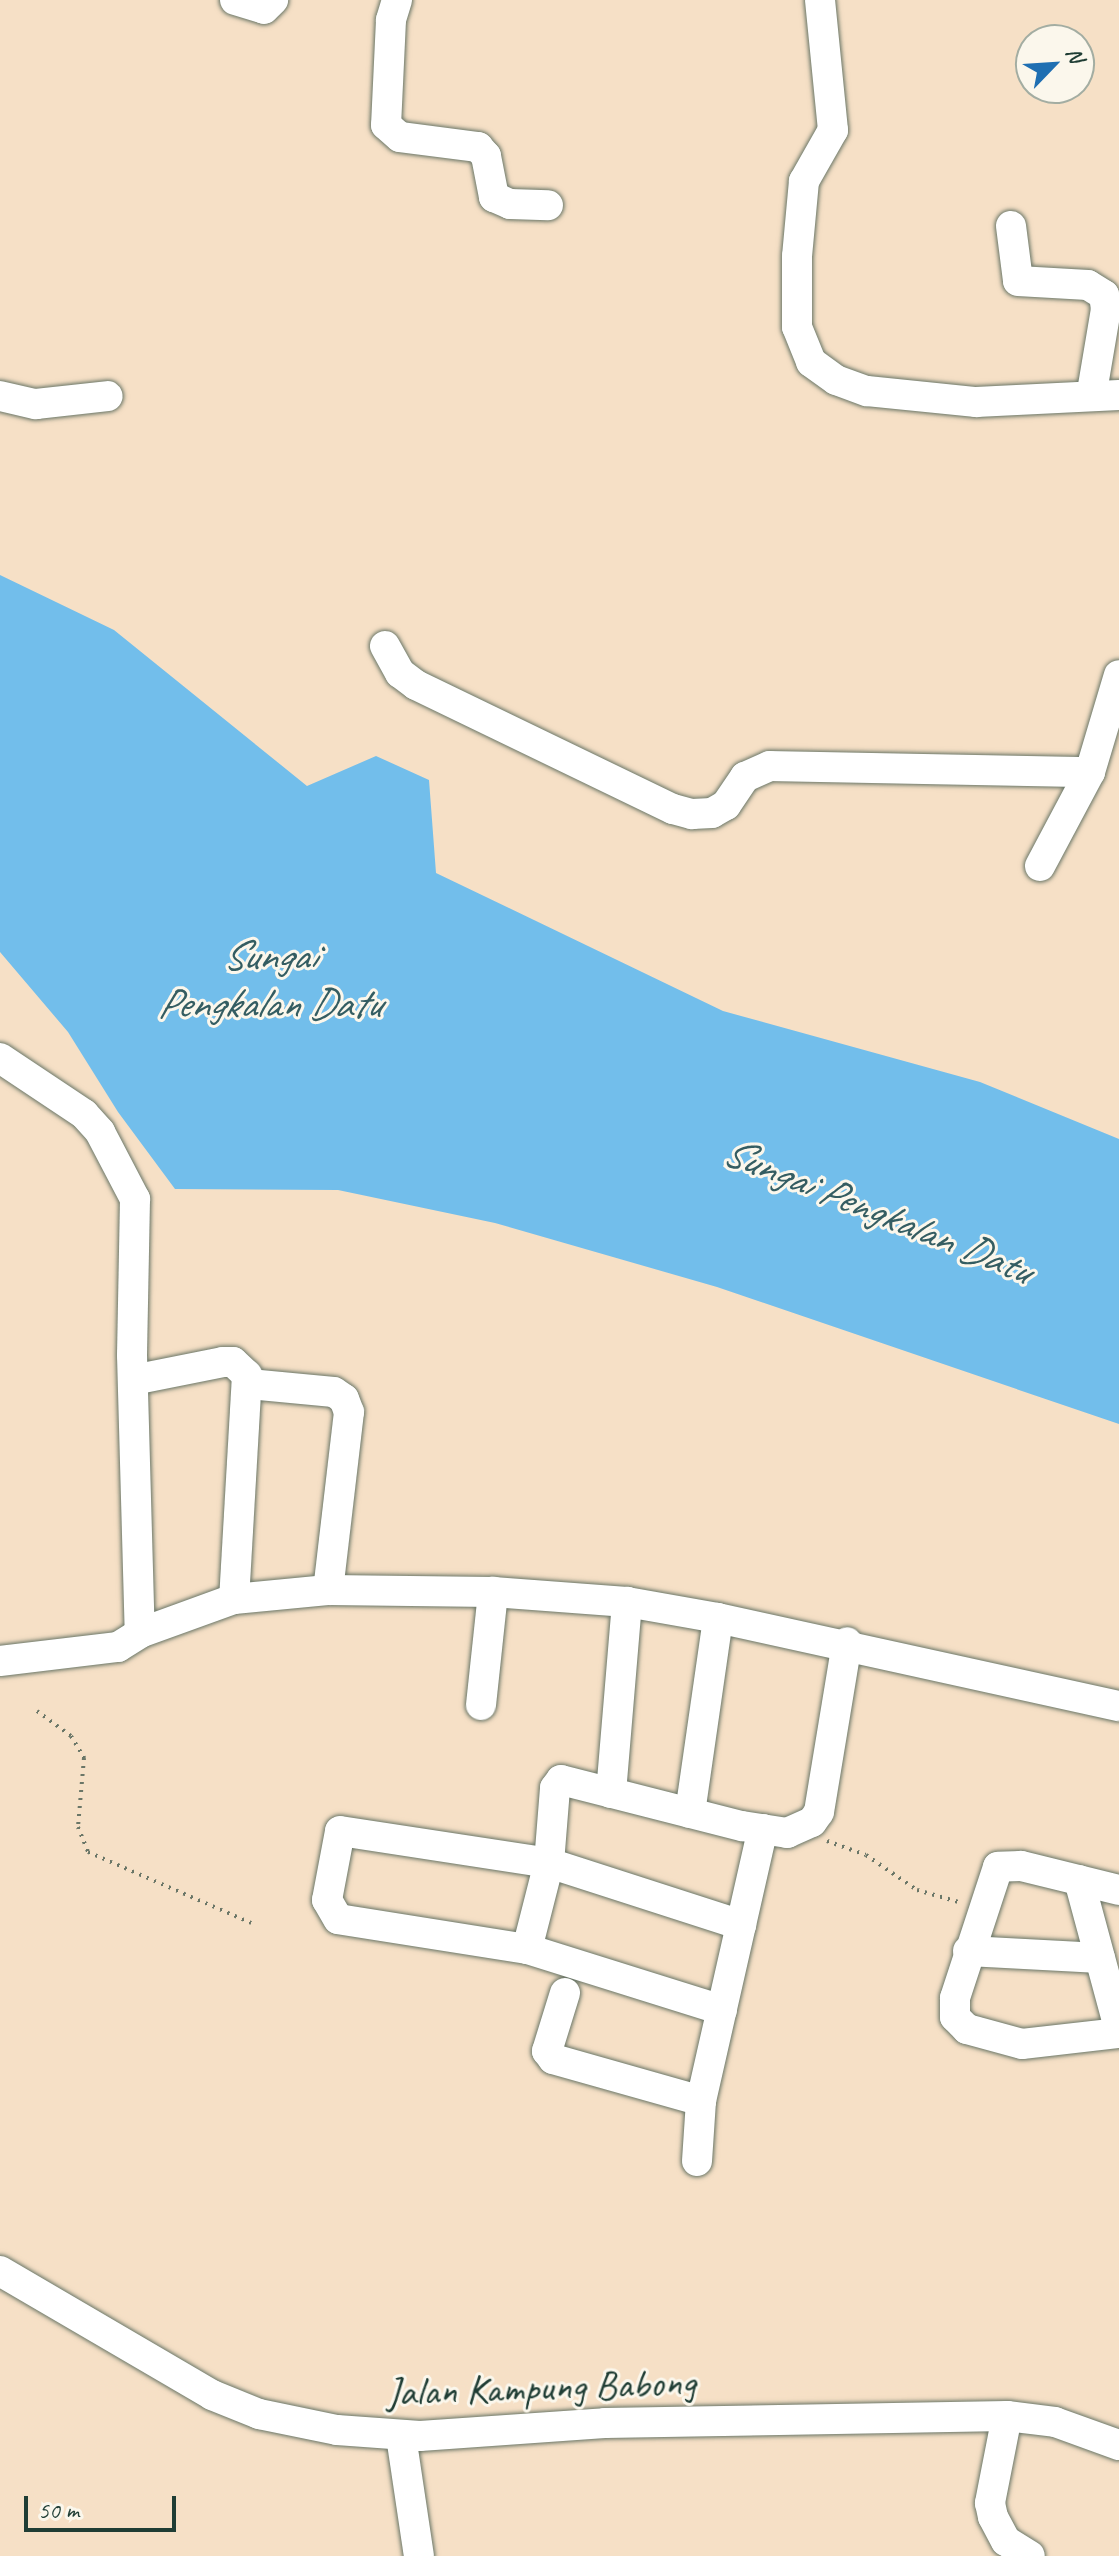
<!DOCTYPE html>
<style>
body{margin:0}
#map{position:relative;width:1119px;height:2556px;overflow:hidden;background:#f6e0c6;font-family:Caveat,sans-serif}
div>[style]{position:absolute}
.water>*{inset:0;background:#72beeb}
.path>*{height:4px;margin-top:-2px;transform-origin:0;background:repeating-linear-gradient(90deg,#6a7667 0 2px,transparent 0 8px)}
.roads{filter:drop-shadow(0 0 2px #6a7667) drop-shadow(0 0 2px #6a7667)}
.minor>*{height:30px;margin:-15px;padding:0 15px;transform-origin:15px;border-radius:15px;background:#fff}
span{translate:-50% -50%;white-space:nowrap;text-align:center;line-height:1.15;-webkit-text-stroke:6px #fbf7ec;paint-order:stroke}
.street-label{font-size:40px;color:#1f3d34}
.water-label{font-size:42px;color:#345d62;font-style:italic}
.north{position:absolute;left:1015px;top:24px;width:80px;height:80px;box-sizing:border-box;background:#fbf7ec;border:2px solid #a3ada2;border-radius:50%;rotate:65deg;font-size:22px;font-weight:700;line-height:32px;text-align:center;color:#1f3d34}
.north::after{content:'';display:block;margin:auto;width:28px;height:36px;background:#1f6fb2;clip-path:polygon(50% 0,100% 100%,50% 72%,0 100%)}
.scale{position:absolute;left:24px;top:2496px;width:152px;height:36px;box-sizing:border-box;border:4px solid #1f3d34;border-top:0;padding-left:10px;font-size:24px;line-height:28px;white-space:nowrap;color:#1f3d34;-webkit-text-stroke:6px #fbf7ec;paint-order:stroke}
</style>
<div id="map">
<div class="water">
<div style="clip-path:polygon(0 575px,114px 630px,307px 786px,376px 756px,429px 780px,436px 873px,723px 1011px,980px 1082px,1119px 1139px,1119px 1424px,717px 1287px,495px 1223px,338px 1190px,175px 1189px,118px 1112px,68px 1032px,0 952px)"></div>
</div>
<div class="path">
<div style="left:37px;top:1711px;width:42px;rotate:36.3deg"></div>
<div style="left:71px;top:1736px;width:26px;rotate:59deg"></div>
<div style="left:84px;top:1758px;width:69px;rotate:95deg"></div>
<div style="left:78px;top:1827px;width:27px;rotate:68deg"></div>
<div style="left:88px;top:1852px;width:178px;rotate:23.5deg"></div>
<div style="left:827px;top:1841px;width:41px;rotate:19.7deg"></div>
<div style="left:866px;top:1855px;width:62px;rotate:34.5deg"></div>
<div style="left:917px;top:1890px;width:47px;rotate:16.1deg"></div>
</div>
<div class="roads">
<div class="minor">
<div style="left:235px;top:0;width:30px;rotate:17deg"></div>
<div style="left:264px;top:9px;width:13px;rotate:-45deg"></div>
<div style="left:397px;top:0;width:21px;rotate:107deg"></div>
<div style="left:391px;top:20px;width:105px;rotate:92.7deg"></div>
<div style="left:386px;top:125px;width:18px;rotate:41deg"></div>
<div style="left:400px;top:137px;width:79px;rotate:7.3deg"></div>
<div style="left:478px;top:147px;width:12px;rotate:48deg"></div>
<div style="left:486px;top:156px;width:42px;rotate:79deg"></div>
<div style="left:494px;top:197px;width:17px;rotate:24deg"></div>
<div style="left:510px;top:204px;width:38px;rotate:2deg"></div>
<div style="left:820px;top:0;width:131px;rotate:84.3deg"></div>
<div style="left:833px;top:130px;width:59px;rotate:119.6deg"></div>
<div style="left:804px;top:181px;width:75px;rotate:95.3deg"></div>
<div style="left:797px;top:256px;width:71px;rotate:90deg"></div>
<div style="left:797px;top:327px;width:38px;rotate:68deg"></div>
<div style="left:811px;top:362px;width:31px;rotate:36deg"></div>
<div style="left:836px;top:380px;width:33px;rotate:20deg"></div>
<div style="left:867px;top:391px;width:110px;rotate:5.8deg"></div>
<div style="left:976px;top:402px;width:143px;rotate:-2.8deg"></div>
<div style="left:1011px;top:226px;width:55px;rotate:82.7deg"></div>
<div style="left:1018px;top:281px;width:70px;rotate:3.3deg"></div>
<div style="left:1088px;top:285px;width:19px;rotate:32deg"></div>
<div style="left:1104px;top:295px;width:14px;rotate:82deg"></div>
<div style="left:1106px;top:309px;width:84px;rotate:99.6deg"></div>
<div style="left:0;top:396px;width:37px;rotate:13deg"></div>
<div style="left:36px;top:404px;width:72px;rotate:-6.3deg"></div>
<div style="left:385px;top:646px;width:31px;rotate:61deg"></div>
<div style="left:400px;top:673px;width:20px;rotate:37deg"></div>
<div style="left:416px;top:685px;width:285px;rotate:25.8deg"></div>
<div style="left:673px;top:809px;width:20px;rotate:15deg"></div>
<div style="left:692px;top:814px;width:20px;rotate:-3deg"></div>
<div style="left:712px;top:813px;width:16px;rotate:-30deg"></div>
<div style="left:726px;top:805px;width:34px;rotate:-56deg"></div>
<div style="left:745px;top:777px;width:27px;rotate:-24deg"></div>
<div style="left:770px;top:766px;width:320px;rotate:1.1deg"></div>
<div style="left:1040px;top:866px;width:106px;rotate:-62deg"></div>
<div style="left:1090px;top:772px;width:101px;rotate:-73.4deg"></div>
<div style="left:0;top:1058px;width:101px;rotate:33.7deg"></div>
<div style="left:84px;top:1114px;width:24px;rotate:48deg"></div>
<div style="left:100px;top:1132px;width:76px;rotate:62.4deg"></div>
<div style="left:135px;top:1199px;width:156px;rotate:91.1deg"></div>
<div style="left:132px;top:1355px;width:278px;rotate:88.4deg"></div>
<div style="left:133px;top:1380px;width:92px;rotate:-11.3deg"></div>
<div style="left:223px;top:1362px;width:10px"></div>
<div style="left:233px;top:1362px;width:19px;rotate:43deg"></div>
<div style="left:247px;top:1375px;width:224px;rotate:93.3deg"></div>
<div style="left:249px;top:1384px;width:85px;rotate:5.4deg"></div>
<div style="left:334px;top:1392px;width:12px;rotate:35deg"></div>
<div style="left:344px;top:1399px;width:14px;rotate:69deg"></div>
<div style="left:349px;top:1412px;width:179px;rotate:96.7deg"></div>
<div style="left:0;top:1661px;width:119px;rotate:-6.8deg"></div>
<div style="left:118px;top:1647px;width:26px;rotate:-32deg"></div>
<div style="left:140px;top:1633px;width:100px;rotate:-19.9deg"></div>
<div style="left:234px;top:1599px;width:94px;rotate:-5.5deg"></div>
<div style="left:328px;top:1590px;width:165px;rotate:0.7deg"></div>
<div style="left:493px;top:1592px;width:134px;rotate:4.3deg"></div>
<div style="left:627px;top:1602px;width:92px;rotate:10deg"></div>
<div style="left:718px;top:1618px;width:411px;rotate:12.4deg"></div>
<div style="left:481px;top:1705px;width:114px;rotate:-83.9deg"></div>
<div style="left:611px;top:1793px;width:192px;rotate:-85.2deg"></div>
<div style="left:690px;top:1813px;width:197px;rotate:-81.8deg"></div>
<div style="left:1079px;top:1880px;width:153px;rotate:74.9deg"></div>
<div style="left:1119px;top:1890px;width:101px;rotate:-166.2deg"></div>
<div style="left:1021px;top:1866px;width:23px;rotate:178deg"></div>
<div style="left:998px;top:1867px;width:138px;rotate:108.2deg"></div>
<div style="left:955px;top:1998px;width:19px;rotate:90deg"></div>
<div style="left:955px;top:2017px;width:17px;rotate:45deg"></div>
<div style="left:967px;top:2029px;width:57px;rotate:15.3deg"></div>
<div style="left:1022px;top:2044px;width:98px;rotate:-6.5deg"></div>
<div style="left:527px;top:1949px;width:89px;rotate:-75.7deg"></div>
<div style="left:549px;top:1863px;width:75px;rotate:-85.4deg"></div>
<div style="left:555px;top:1788px;width:10px;rotate:-53deg"></div>
<div style="left:561px;top:1780px;width:187px;rotate:14.3deg"></div>
<div style="left:742px;top:1826px;width:46px;rotate:8.8deg"></div>
<div style="left:787px;top:1833px;width:27px;rotate:-24deg"></div>
<div style="left:812px;top:1822px;width:12px;rotate:-55deg"></div>
<div style="left:819px;top:1812px;width:172px;rotate:-80.6deg"></div>
<div style="left:968px;top:1951px;width:132px;rotate:3deg"></div>
<div style="left:565px;top:1993px;width:61px;rotate:107.2deg"></div>
<div style="left:547px;top:2051px;width:10px;rotate:53deg"></div>
<div style="left:553px;top:2059px;width:154px;rotate:15.8deg"></div>
<div style="left:722px;top:2010px;width:204px;rotate:-162.6deg"></div>
<div style="left:527px;top:1949px;width:191px;rotate:-171deg"></div>
<div style="left:338px;top:1919px;width:22px;rotate:-120deg"></div>
<div style="left:327px;top:1900px;width:70px;rotate:-79.3deg"></div>
<div style="left:340px;top:1831px;width:211px;rotate:8.7deg"></div>
<div style="left:549px;top:1863px;width:202px;rotate:17.9deg"></div>
<div style="left:697px;top:2161px;width:60px;rotate:-86.2deg"></div>
<div style="left:701px;top:2101px;width:279px;rotate:-77.2deg"></div>
<div style="left:0;top:2271px;width:246px;rotate:30.3deg"></div>
<div style="left:212px;top:2395px;width:51px;rotate:22deg"></div>
<div style="left:259px;top:2414px;width:80px;rotate:11.6deg"></div>
<div style="left:337px;top:2430px;width:83px;rotate:4.1deg"></div>
<div style="left:420px;top:2436px;width:185px;rotate:-4deg"></div>
<div style="left:605px;top:2423px;width:402px;rotate:-1deg"></div>
<div style="left:1007px;top:2416px;width:48px;rotate:7.1deg"></div>
<div style="left:1055px;top:2422px;width:68px;rotate:19.8deg"></div>
<div style="left:1007px;top:2416px;width:89px;rotate:101.1deg"></div>
<div style="left:990px;top:2503px;width:14px;rotate:78deg"></div>
<div style="left:993px;top:2517px;width:27px;rotate:62deg"></div>
<div style="left:1006px;top:2541px;width:28px;rotate:32deg"></div>
<div style="left:401px;top:2436px;width:121px;rotate:81.5deg"></div>
</div>
</div>
<div class="street-label">
<span style="left:541px;top:2387px;rotate:-2deg">Jalan Kampung Babong</span>
</div>
<div class="water-label">
<span style="left:269px;top:980px">Sungai<br>Pengkalan Datu</span>
<span style="left:877px;top:1211px;rotate:22deg">Sungai Pengkalan Datu</span>
</div>
<div class="north">N</div>
<div class="scale">50 m</div>
</div>
